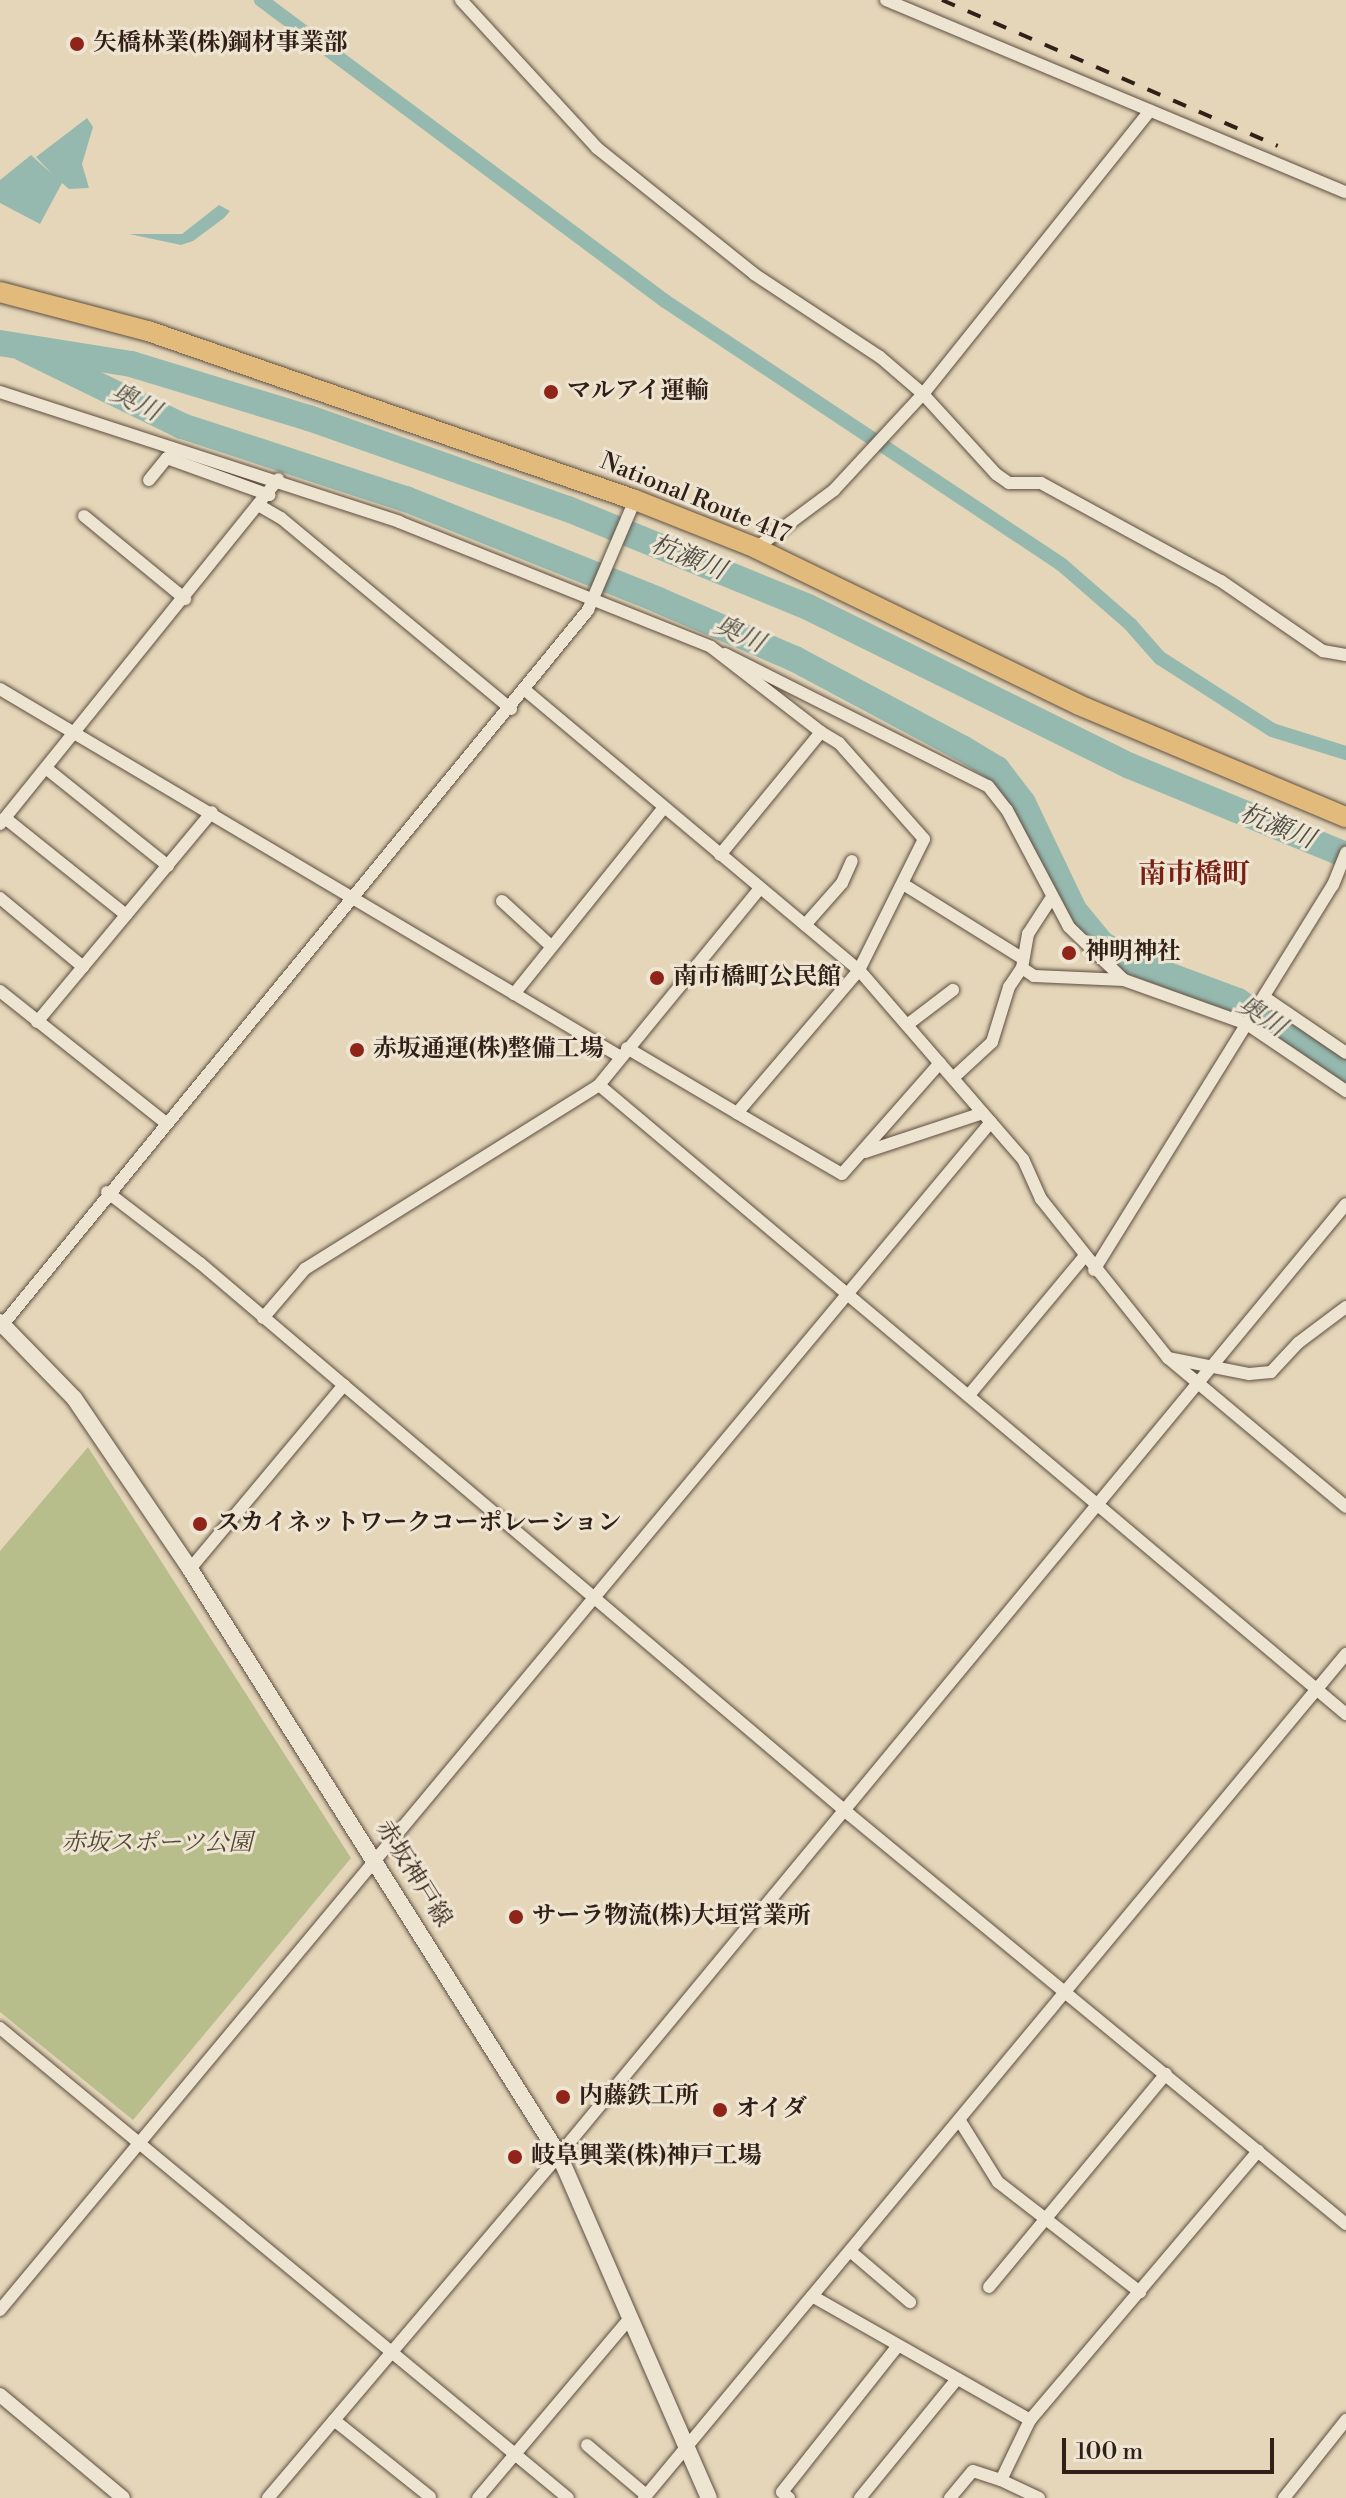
<!DOCTYPE html>
<meta charset="utf-8">
<style>
body{margin:0}
#map{position:relative;width:1346px;height:2498px;overflow:hidden;background:#e5d6b9;font-family:"Libre Bodoni","Noto Serif JP",serif}
div>[style]{position:absolute}
.green>*{inset:0;background:#b8bd8c}
.water>*{inset:0;background:#96b9af}
.canal>*{height:14px;margin:-7px;padding:0 7px;transform-origin:7px;border-radius:7px;background:#96b9af}
.river>*{height:26px;margin:-13px;padding:0 13px;transform-origin:13px;border-radius:13px;background:#96b9af}
.roads{filter:drop-shadow(0 0 2px #5d4e40) drop-shadow(0 0 2px #5d4e40)}
.minor>*{height:12px;margin:-6px;padding:0 6px;transform-origin:6px;border-radius:6px;background:#eee4d2}
.tertiary>*{height:14px;margin:-7px;padding:0 7px;transform-origin:7px;border-radius:7px;background:#eee4d2}
.secondary>*{height:16px;margin:-8px;padding:0 8px;transform-origin:8px;border-radius:8px;background:#eee4d2}
.trunk>*{height:20px;margin:-10px;padding:0 10px;transform-origin:10px;border-radius:10px;background:#e2bb7c}
.rail>*{height:4px;margin-top:-2px;transform-origin:0;background:repeating-linear-gradient(90deg,#302017 0 14px,transparent 0 28px)}
.dots>*{width:22px;height:22px;translate:-50% -50%;box-sizing:border-box;border:4px solid #eee4d2;border-radius:50%}
span{translate:-50% -50%;white-space:nowrap;text-align:center;line-height:1.15;-webkit-text-stroke:6px #eee4d2;paint-order:stroke}
.poi-label{font-size:24px;color:#302017;font-weight:700}
.left{translate:0 -50%;text-align:left}
.street-label{font-size:24px;color:#302017}
.park-label{font-size:24px;color:#524734;font-style:italic}
.water-label{font-size:26px;color:#4f4e45;font-style:italic}
.quarter-label{font-size:28px;color:#7a1f14;font-weight:700}
.scale{position:absolute;left:1062px;top:2438px;width:212px;height:36px;box-sizing:border-box;border:4px solid #302017;border-top:0;padding-left:10px;font-size:24px;line-height:28px;white-space:nowrap;color:#302017;-webkit-text-stroke:6px #eee4d2;paint-order:stroke}
</style>
<div id="map">
<div class="green">
<div style="clip-path:polygon(88px 1447px,351px 1858px,133px 2120px,0 2012px,0 1551px)"></div>
</div>
<div class="water">
<div style="clip-path:polygon(87px 118px,93px 127px,82px 164px,89px 188px,69px 189px,62px 183px,40px 224px,0 203px,0 180px,31px 155px,52px 174px,36px 157px)"></div>
<div style="clip-path:polygon(219px 205px,230px 211px,224px 218px,193px 241px,181px 245px,129px 234px,182px 234px)"></div>
</div>
<div class="canal">
<div style="left:261px;top:0;width:504px;rotate:36.69deg"></div>
<div style="left:665px;top:301px;width:475px;rotate:33.6deg"></div>
<div style="left:1061px;top:564px;width:91px;rotate:41deg"></div>
<div style="left:1130px;top:624px;width:45px;rotate:48.6deg"></div>
<div style="left:1160px;top:658px;width:133px;rotate:32.7deg"></div>
<div style="left:1272px;top:730px;width:77px;rotate:17.3deg"></div>
</div>
<div class="river">
<div style="left:0;top:343px;width:133px;rotate:9.1deg"></div>
<div style="left:131px;top:364px;width:186px;rotate:16.9deg"></div>
<div style="left:309px;top:418px;width:275px;rotate:19.4deg"></div>
<div style="left:568px;top:509px;width:259px;rotate:22.2deg"></div>
<div style="left:808px;top:607px;width:359px;rotate:26.3deg"></div>
<div style="left:1130px;top:766px;width:234px;rotate:22.4deg"></div>
<div style="left:22px;top:348px;width:178px;rotate:26deg"></div>
<div style="left:182px;top:426px;width:236px;rotate:18.1deg"></div>
<div style="left:406px;top:499px;width:271px;rotate:21.8deg"></div>
<div style="left:658px;top:600px;width:149px;rotate:23.3deg"></div>
<div style="left:795px;top:659px;width:189px;rotate:28.1deg"></div>
<div style="left:962px;top:748px;width:41px;rotate:31deg"></div>
<div style="left:997px;top:769px;width:43px;rotate:52.6deg"></div>
<div style="left:1023px;top:803px;width:119px;rotate:64.5deg"></div>
<div style="left:1074px;top:910px;width:44px;rotate:50.5deg"></div>
<div style="left:1102px;top:944px;width:33px;rotate:31deg"></div>
<div style="left:1130px;top:961px;width:115px;rotate:20.3deg"></div>
<div style="left:1238px;top:1001px;width:130px;rotate:34.1deg"></div>
</div>
<div class="roads">
<div class="minor">
<div style="left:461px;top:0;width:201px;rotate:47.4deg"></div>
<div style="left:597px;top:148px;width:201px;rotate:38.7deg"></div>
<div style="left:754px;top:274px;width:151px;rotate:33.4deg"></div>
<div style="left:880px;top:357px;width:57px;rotate:40.7deg"></div>
<div style="left:923px;top:394px;width:108px;rotate:47.6deg"></div>
<div style="left:996px;top:474px;width:16px;rotate:35deg"></div>
<div style="left:1009px;top:483px;width:32px"></div>
<div style="left:1041px;top:483px;width:205px;rotate:28.6deg"></div>
<div style="left:1221px;top:581px;width:124px;rotate:34.5deg"></div>
<div style="left:1323px;top:651px;width:23px;rotate:10deg"></div>
<div style="left:886px;top:0;width:498px;rotate:22.7deg"></div>
<div style="left:0;top:392px;width:420px;rotate:18deg"></div>
<div style="left:399px;top:522px;width:336px;rotate:21.8deg"></div>
<div style="left:711px;top:647px;width:139px;rotate:37.7deg"></div>
<div style="left:821px;top:732px;width:159px;rotate:129.4deg"></div>
<div style="left:149px;top:480px;width:28px;rotate:-51deg"></div>
<div style="left:167px;top:458px;width:109px;rotate:19.9deg"></div>
<div style="left:260px;top:506px;width:24px;rotate:30deg"></div>
<div style="left:281px;top:518px;width:299px;rotate:39.7deg"></div>
<div style="left:84px;top:516px;width:131px;rotate:39.4deg"></div>
<div style="left:756px;top:548px;width:97px;rotate:-36.6deg"></div>
<div style="left:834px;top:490px;width:131px;rotate:-47.2deg"></div>
<div style="left:923px;top:394px;width:363px;rotate:-51.3deg"></div>
<div style="left:725px;top:654px;width:294px;rotate:26.7deg"></div>
<div style="left:988px;top:786px;width:31px;rotate:52deg"></div>
<div style="left:1007px;top:810px;width:132px;rotate:62.1deg"></div>
<div style="left:1069px;top:927px;width:76px;rotate:43.9deg"></div>
<div style="left:1124px;top:980px;width:90px;rotate:-177.5deg"></div>
<div style="left:1034px;top:976px;width:14px;rotate:-146deg"></div>
<div style="left:1022px;top:968px;width:35px;rotate:-80deg"></div>
<div style="left:1028px;top:934px;width:40px;rotate:-57.1deg"></div>
<div style="left:0;top:689px;width:720px;rotate:30.66deg"></div>
<div style="left:525px;top:690px;width:436px;rotate:40deg"></div>
<div style="left:859px;top:970px;width:250px;rotate:49.1deg"></div>
<div style="left:1023px;top:1159px;width:44px;rotate:65.8deg"></div>
<div style="left:1041px;top:1199px;width:203px;rotate:51.4deg"></div>
<div style="left:1168px;top:1358px;width:232px;rotate:39.9deg"></div>
<div style="left:47px;top:769px;width:155px;rotate:38.7deg"></div>
<div style="left:5px;top:818px;width:155px;rotate:38.7deg"></div>
<div style="left:0;top:824px;width:443px;rotate:-51.1deg"></div>
<div style="left:903px;top:884px;width:140px;rotate:31.9deg"></div>
<div style="left:0;top:898px;width:108px;rotate:39.7deg"></div>
<div style="left:502px;top:901px;width:67px;rotate:42.6deg"></div>
<div style="left:805px;top:925px;width:56px;rotate:-48.6deg"></div>
<div style="left:842px;top:883px;width:24px;rotate:-66deg"></div>
<div style="left:1124px;top:980px;width:131px;rotate:19.7deg"></div>
<div style="left:1247px;top:1024px;width:120px;rotate:34.1deg"></div>
<div style="left:0;top:991px;width:212px;rotate:38.5deg"></div>
<div style="left:514px;top:994px;width:238px;rotate:-51.2deg"></div>
<div style="left:1264px;top:997px;width:99px;rotate:34.3deg"></div>
<div style="left:37px;top:1022px;width:273px;rotate:-50.2deg"></div>
<div style="left:907px;top:1025px;width:58px;rotate:-37.3deg"></div>
<div style="left:627px;top:1048px;width:128px;rotate:30.6deg"></div>
<div style="left:737px;top:1113px;width:188px;rotate:-49.5deg"></div>
<div style="left:859px;top:970px;width:146px;rotate:-63.6deg"></div>
<div style="left:924px;top:839px;width:128px;rotate:-131.5deg"></div>
<div style="left:839px;top:743px;width:21px;rotate:-149deg"></div>
<div style="left:953px;top:1078px;width:53px;rotate:-42.7deg"></div>
<div style="left:992px;top:1042px;width:58px;rotate:-72.8deg"></div>
<div style="left:1009px;top:987px;width:23px;rotate:-56deg"></div>
<div style="left:599px;top:1085px;width:977px;rotate:40.1deg"></div>
<div style="left:737px;top:1113px;width:121px;rotate:30.2deg"></div>
<div style="left:842px;top:1174px;width:148px;rotate:-48.6deg"></div>
<div style="left:865px;top:1152px;width:124px;rotate:-18.3deg"></div>
<div style="left:107px;top:1192px;width:117px;rotate:37.4deg"></div>
<div style="left:200px;top:1263px;width:853px;rotate:40.34deg"></div>
<div style="left:850px;top:1815px;width:643px;rotate:39.51deg"></div>
<div style="left:1094px;top:1270px;width:453px;rotate:-58.2deg"></div>
<div style="left:1333px;top:885px;width:35px;rotate:-68deg"></div>
<div style="left:263px;top:1318px;width:65px;rotate:-49.4deg"></div>
<div style="left:305px;top:1269px;width:347px;rotate:-32deg"></div>
<div style="left:599px;top:1085px;width:254px;rotate:-50.7deg"></div>
<div style="left:0;top:1328px;width:928px;rotate:-50.68deg"></div>
<div style="left:588px;top:610px;width:120px;rotate:-66.9deg"></div>
<div style="left:1168px;top:1358px;width:83px;rotate:11.2deg"></div>
<div style="left:1249px;top:1374px;width:22px;rotate:-5deg"></div>
<div style="left:1271px;top:1372px;width:40px;rotate:-47deg"></div>
<div style="left:1298px;top:1343px;width:60px;rotate:-36.9deg"></div>
<div style="left:969px;top:1395px;width:180px;rotate:-50.2deg"></div>
<div style="left:190px;top:1569px;width:240px;rotate:-50.1deg"></div>
<div style="left:0;top:2028px;width:737px;rotate:39.61deg"></div>
<div style="left:960px;top:2121px;width:72px;rotate:58.1deg"></div>
<div style="left:998px;top:2182px;width:180px;rotate:37.8deg"></div>
<div style="left:850px;top:2251px;width:79px;rotate:40.4deg"></div>
<div style="left:989px;top:2287px;width:277px;rotate:-50.3deg"></div>
<div style="left:812px;top:2296px;width:251px;rotate:29.6deg"></div>
<div style="left:0;top:2310px;width:1547px;rotate:-50.17deg"></div>
<div style="left:334px;top:2420px;width:123px;rotate:38.7deg"></div>
<div style="left:587px;top:2445px;width:77px;rotate:40.3deg"></div>
<div style="left:268px;top:2498px;width:450px;rotate:-49.7deg"></div>
<div style="left:559px;top:2155px;width:1234px;rotate:-50.39deg"></div>
<div style="left:478px;top:2498px;width:237px;rotate:-49.8deg"></div>
<div style="left:644px;top:2498px;width:1098px;rotate:-50.25deg"></div>
<div style="left:789px;top:2498px;width:9px;rotate:-139deg"></div>
<div style="left:782px;top:2492px;width:184px;rotate:-51.6deg"></div>
<div style="left:860px;top:2498px;width:154px;rotate:-50.8deg"></div>
<div style="left:950px;top:2498px;width:35px;rotate:-50deg"></div>
<div style="left:973px;top:2471px;width:29px;rotate:18deg"></div>
<div style="left:1039px;top:2498px;width:42px;rotate:-154.7deg"></div>
<div style="left:1001px;top:2480px;width:67px;rotate:-64.2deg"></div>
<div style="left:1030px;top:2420px;width:353px;rotate:-49.7deg"></div>
<div style="left:1284px;top:2498px;width:100px;rotate:-51.5deg"></div>
</div>
<div class="tertiary">
<div style="left:0;top:2395px;width:160px;rotate:39.9deg"></div>
</div>
<div class="secondary">
<div style="left:0;top:1322px;width:106px;rotate:45.8deg"></div>
<div style="left:74px;top:1398px;width:207px;rotate:55.8deg"></div>
<div style="left:190px;top:1569px;width:693px;rotate:57.8deg"></div>
<div style="left:559px;top:2155px;width:374px;rotate:66.4deg"></div>
</div>
<div class="trunk">
<div style="left:0;top:292px;width:153px;rotate:14.8deg"></div>
<div style="left:148px;top:331px;width:515px;rotate:19.14deg"></div>
<div style="left:635px;top:500px;width:130px;rotate:21.6deg"></div>
<div style="left:756px;top:548px;width:359px;rotate:25.9deg"></div>
<div style="left:1079px;top:705px;width:290px;rotate:22.8deg"></div>
</div>
</div>
<div class="rail">
<div style="left:942px;top:0;width:366px;rotate:23.5deg"></div>
</div>
<div class="dots">
<div style="left:77px;top:44px;background:#8f2418"></div>
<div style="left:551px;top:392px;background:#8f2418"></div>
<div style="left:1069px;top:953px;background:#8f2418"></div>
<div style="left:657px;top:978px;background:#8f2418"></div>
<div style="left:357px;top:1050px;background:#8f2418"></div>
<div style="left:200px;top:1524px;background:#8f2418"></div>
<div style="left:516px;top:1917px;background:#8f2418"></div>
<div style="left:563px;top:2097px;background:#8f2418"></div>
<div style="left:720px;top:2110px;background:#8f2418"></div>
<div style="left:515px;top:2157px;background:#8f2418"></div>
</div>
<div class="poi-label">
<span class="left" style="left:93px;top:44px">矢橋林業(株)鋼材事業部</span>
<span class="left" style="left:567px;top:392px">マルアイ運輸</span>
<span class="left" style="left:1085px;top:953px">神明神社</span>
<span class="left" style="left:673px;top:978px">南市橋町公民館</span>
<span class="left" style="left:373px;top:1050px">赤坂通運(株)整備工場</span>
<span class="left" style="left:216px;top:1524px">スカイネットワークコーポレーション</span>
<span class="left" style="left:532px;top:1917px">サーラ物流(株)大垣営業所</span>
<span class="left" style="left:579px;top:2097px">内藤鉄工所</span>
<span class="left" style="left:736px;top:2110px">オイダ</span>
<span class="left" style="left:531px;top:2157px">岐阜興業(株)神戸工場</span>
</div>
<div class="street-label">
<span style="left:695px;top:499px;rotate:22deg">National Route 417</span>
<span style="left:413px;top:1874px;rotate:58deg">赤坂神戸線</span>
</div>
<div class="park-label">
<span style="left:157px;top:1844px">赤坂スポーツ公園</span>
</div>
<div class="water-label">
<span style="left:135px;top:403px;rotate:26deg">奥川</span>
<span style="left:688px;top:558px;rotate:22deg">杭瀬川</span>
<span style="left:739px;top:635px;rotate:24deg">奥川</span>
<span style="left:1277px;top:827px;rotate:22deg">杭瀬川</span>
<span style="left:1261px;top:1017px;rotate:32deg">奥川</span>
</div>
<div class="quarter-label">
<span style="left:1194px;top:875px">南市橋町</span>
</div>
<div class="scale">100 m</div>
</div>
